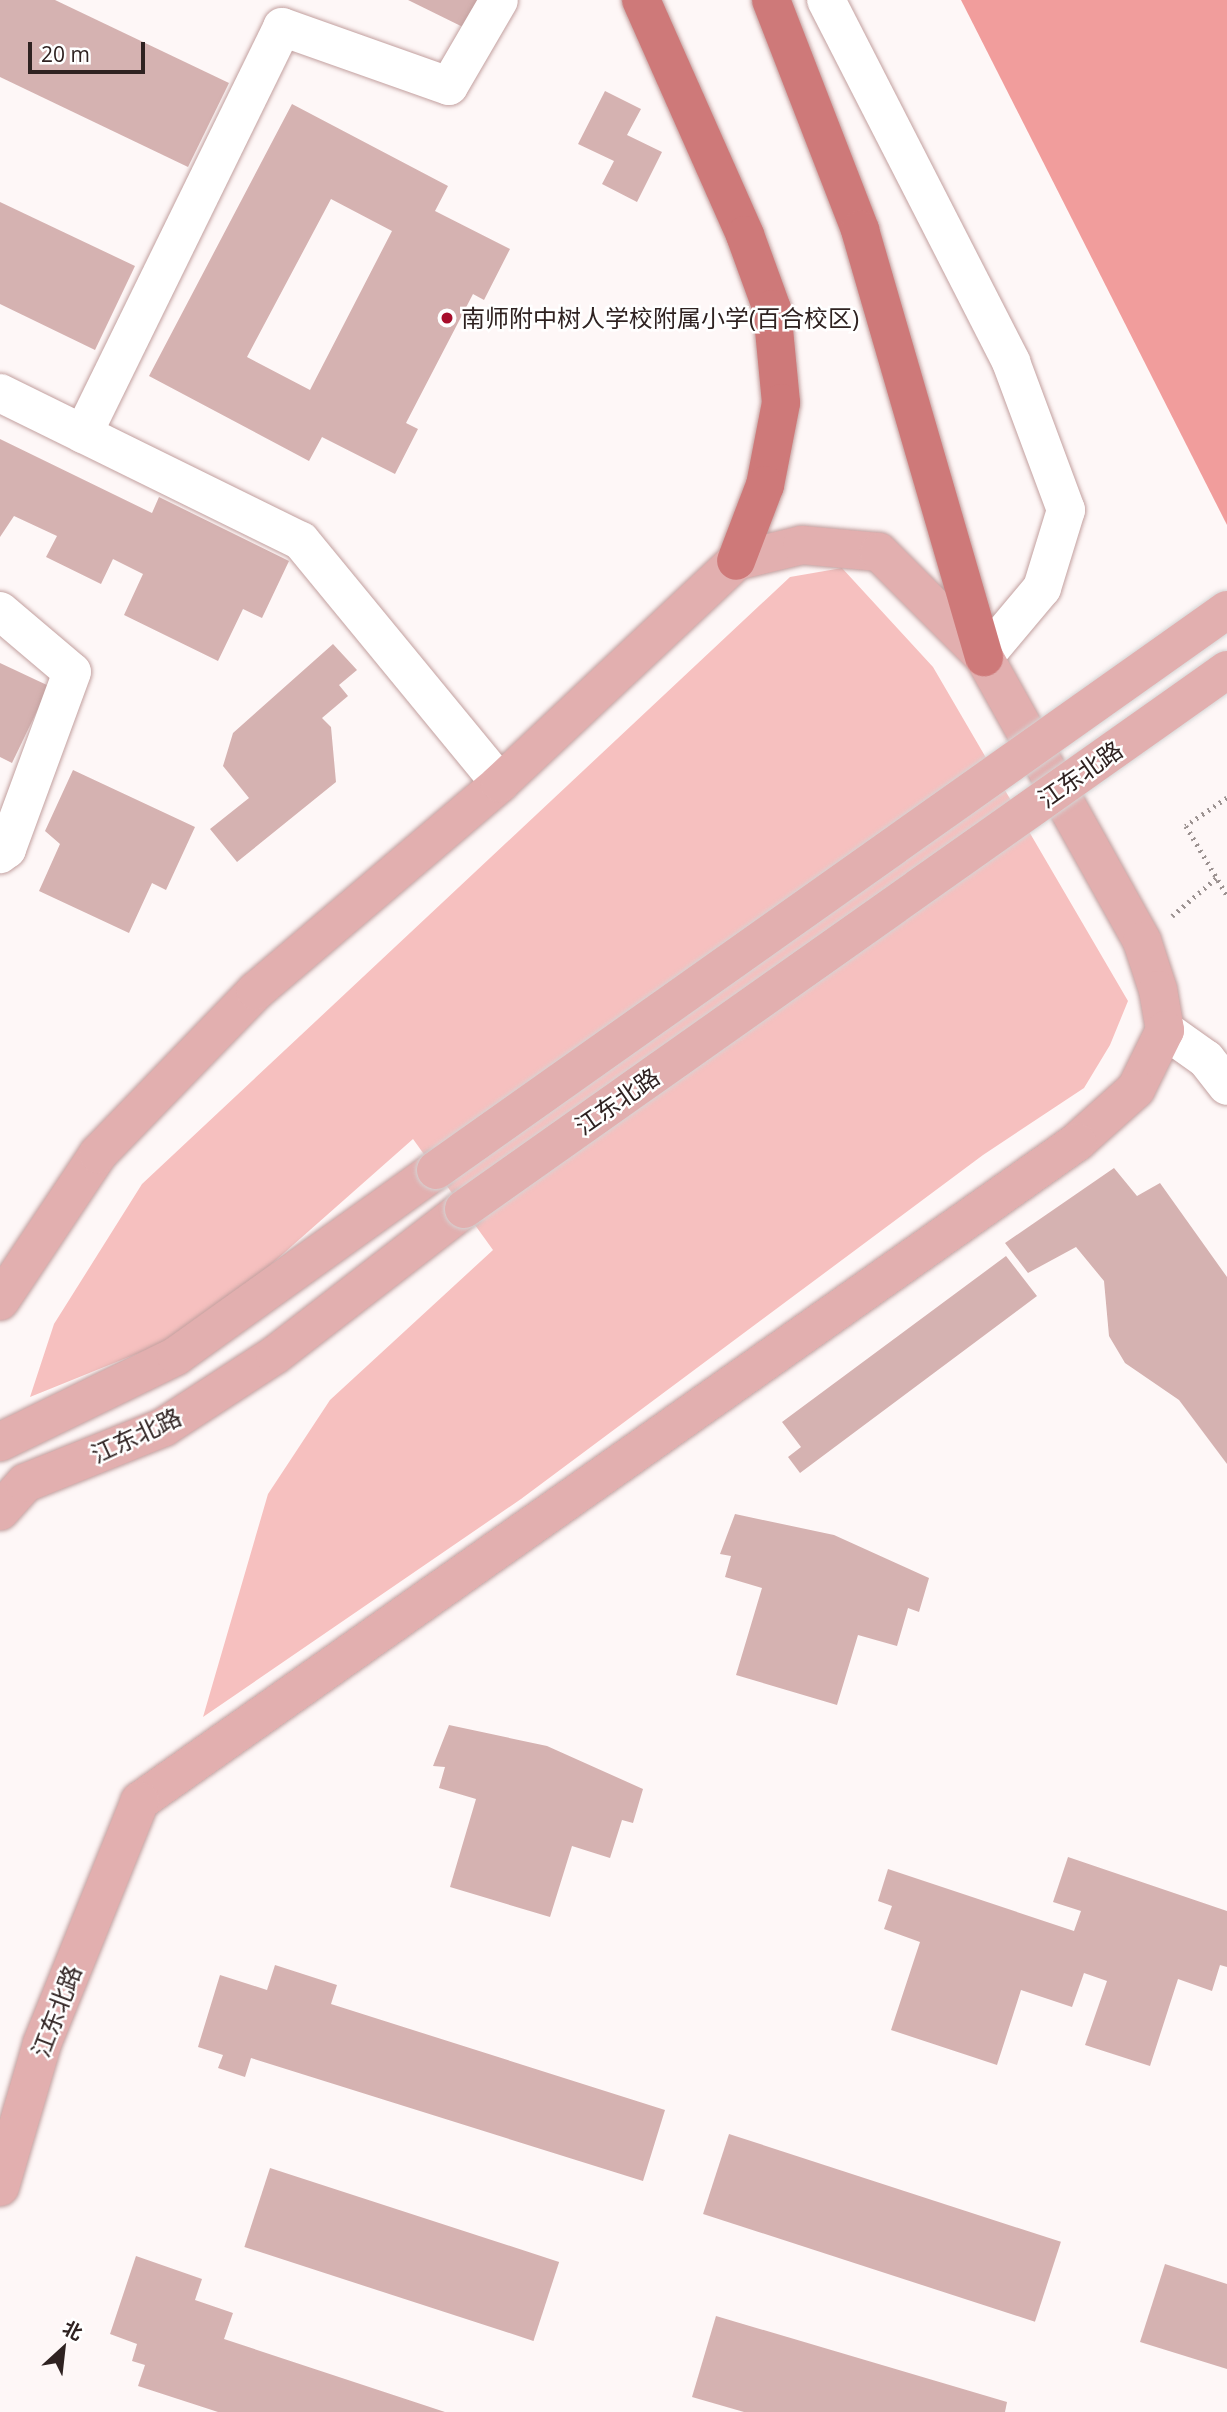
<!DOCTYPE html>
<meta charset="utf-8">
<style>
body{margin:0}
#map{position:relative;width:1227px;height:2412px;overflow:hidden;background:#fef7f7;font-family:"Open Sans","Noto Sans SC",sans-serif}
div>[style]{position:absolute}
.green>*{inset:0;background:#f6c0bf}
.water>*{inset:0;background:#f19d9c}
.building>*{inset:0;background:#d5b2b1;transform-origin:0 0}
.path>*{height:4.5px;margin-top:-2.25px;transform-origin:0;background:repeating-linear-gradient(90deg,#9c9291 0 2px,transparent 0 7px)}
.roads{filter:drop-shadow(0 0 2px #c2a09f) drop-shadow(0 0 2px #c2a09f)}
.minor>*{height:38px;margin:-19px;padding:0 19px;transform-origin:19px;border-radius:19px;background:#fff}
.major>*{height:38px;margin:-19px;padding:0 19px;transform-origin:19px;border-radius:19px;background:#e2afaf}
.highway>*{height:38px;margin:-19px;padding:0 19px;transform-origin:19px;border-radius:19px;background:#ce7979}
.bridges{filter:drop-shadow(0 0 2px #d5d3d3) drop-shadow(0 0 2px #d5d3d3)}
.major-bridge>*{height:38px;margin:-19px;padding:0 19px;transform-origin:19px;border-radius:19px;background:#e2afaf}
.dots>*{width:19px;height:19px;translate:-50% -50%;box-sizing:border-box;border:4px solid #fff;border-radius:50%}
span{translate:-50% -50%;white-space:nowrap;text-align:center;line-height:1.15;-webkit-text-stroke:5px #fff;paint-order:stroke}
.poi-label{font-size:24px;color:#2f2221}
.left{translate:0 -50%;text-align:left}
.street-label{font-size:24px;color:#2f2221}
.north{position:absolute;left:28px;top:2314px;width:70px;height:70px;-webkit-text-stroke:5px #fff;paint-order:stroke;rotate:27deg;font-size:19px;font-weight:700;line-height:28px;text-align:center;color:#2f2221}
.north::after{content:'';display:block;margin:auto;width:24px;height:32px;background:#2f2221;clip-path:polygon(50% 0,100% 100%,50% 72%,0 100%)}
.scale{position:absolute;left:28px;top:42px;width:117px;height:32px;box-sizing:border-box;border:4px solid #2f2221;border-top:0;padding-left:9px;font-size:21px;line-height:24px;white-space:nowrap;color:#2f2221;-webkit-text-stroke:5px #fff;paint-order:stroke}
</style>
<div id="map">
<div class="green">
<div style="clip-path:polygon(842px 568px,933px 667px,1128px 1001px,1110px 1045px,1084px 1088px,983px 1155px,521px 1499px,203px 1717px,268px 1494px,330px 1400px,493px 1250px,413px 1139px,198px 1329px,30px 1397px,54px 1324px,142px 1184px,790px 577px)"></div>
</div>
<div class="water">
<div style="clip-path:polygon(961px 0,1227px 0,1227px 525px)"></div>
</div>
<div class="building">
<div style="clip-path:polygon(0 0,55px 0,229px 83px,188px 167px,0 77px)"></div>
<div style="clip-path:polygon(408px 0,489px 0,473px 32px)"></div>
<div style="clip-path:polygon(605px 91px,641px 109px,627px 135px,662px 152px,637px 202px,602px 184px,614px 161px,578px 144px)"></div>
<div style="clip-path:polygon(evenodd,292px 104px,448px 186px,435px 211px,510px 249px,484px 300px,473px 294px,406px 423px,418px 429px,395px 474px,322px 437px,309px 461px,149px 376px,292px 104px,331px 199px,392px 231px,310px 390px,247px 357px,331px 199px)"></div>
<div style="clip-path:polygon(0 202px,135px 266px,95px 350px,0 304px)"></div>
<div style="clip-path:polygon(0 439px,152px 513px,159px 497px,289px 561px,262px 618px,243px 609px,218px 661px,124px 615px,143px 574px,113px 559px,101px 584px,46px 557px,57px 536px,14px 516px,0 537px)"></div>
<div style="clip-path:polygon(333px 644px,357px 670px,339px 685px,348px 696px,322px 718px,331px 727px,336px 782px,237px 862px,210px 829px,249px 798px,223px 766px,233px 733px)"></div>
<div style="clip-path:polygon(0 663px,49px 686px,12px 763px,0 757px)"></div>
<div style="clip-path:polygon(73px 770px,195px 827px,166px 890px,152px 883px,129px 933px,39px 891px,60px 844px,45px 831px)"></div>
<div style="clip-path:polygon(1114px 1168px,1137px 1196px,1160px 1183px,1227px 1277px,1227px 1464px,1179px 1400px,1125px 1363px,1109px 1336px,1104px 1281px,1076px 1247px,1028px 1273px,1005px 1243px)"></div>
<div style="clip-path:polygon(1006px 1256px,1037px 1296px,800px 1473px,788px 1457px,801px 1447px,782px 1422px)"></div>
<div style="clip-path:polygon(735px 1514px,834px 1535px,929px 1578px,919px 1612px,908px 1608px,897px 1646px,858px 1635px,837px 1705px,736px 1675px,762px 1588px,725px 1577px,731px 1556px,720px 1554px)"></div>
<div style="clip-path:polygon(449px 1725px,547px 1746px,643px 1789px,633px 1823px,622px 1820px,610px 1858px,572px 1846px,550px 1917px,450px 1887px,476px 1799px,439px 1788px,445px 1767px,433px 1766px)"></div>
<div style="clip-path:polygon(1068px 1857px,1227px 1911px,1227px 1967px,1220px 1965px,1212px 1991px,1178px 1979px,1150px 2066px,1085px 2045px,1107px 1981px,1084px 1973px,1072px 2007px,1021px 1990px,997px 2065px,891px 2030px,920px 1942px,884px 1929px,892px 1906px,878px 1901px,888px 1869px,1074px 1931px,1081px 1911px,1053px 1902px)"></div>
<div style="clip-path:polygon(275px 1965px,337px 1985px,331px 2004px,665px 2110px,643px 2181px,251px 2058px,245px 2077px,218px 2068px,223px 2055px,198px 2047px,220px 1975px,267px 1990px)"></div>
<div style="left:729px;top:2134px;width:349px;height:84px;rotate:18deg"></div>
<div style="left:270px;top:2168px;width:304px;height:83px;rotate:18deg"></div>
<div style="clip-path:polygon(136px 2256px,202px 2279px,195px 2300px,233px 2313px,224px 2339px,445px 2412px,218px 2412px,138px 2386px,145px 2365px,132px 2361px,137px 2344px,110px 2334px)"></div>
<div style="clip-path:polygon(1165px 2264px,1227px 2284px,1227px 2369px,1140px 2342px)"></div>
<div style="clip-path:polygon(716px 2316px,1007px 2402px,1005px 2412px,744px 2412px,692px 2397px)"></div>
</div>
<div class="path">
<div style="left:1227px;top:798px;width:50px;rotate:145.7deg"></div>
<div style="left:1186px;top:826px;width:80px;rotate:59.3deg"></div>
<div style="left:1172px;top:916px;width:58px;rotate:-40.8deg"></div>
</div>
<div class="roads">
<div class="minor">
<div style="left:826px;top:0;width:407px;rotate:62.9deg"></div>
<div style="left:1011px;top:362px;width:158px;rotate:69.6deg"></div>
<div style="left:1066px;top:510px;width:82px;rotate:107.1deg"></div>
<div style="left:1042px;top:588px;width:90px;rotate:130deg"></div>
<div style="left:0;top:393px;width:335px;rotate:26.2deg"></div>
<div style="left:301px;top:541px;width:313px;rotate:50.6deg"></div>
<div style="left:83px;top:434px;width:453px;rotate:-63.9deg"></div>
<div style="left:282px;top:27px;width:177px;rotate:19.5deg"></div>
<div style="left:449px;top:86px;width:99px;rotate:-59.8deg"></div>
<div style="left:0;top:611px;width:94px;rotate:40.3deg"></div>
<div style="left:72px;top:672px;width:189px;rotate:110.2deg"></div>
<div style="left:7px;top:849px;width:9px;rotate:144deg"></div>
<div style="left:1165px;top:1030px;width:50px;rotate:35.3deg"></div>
<div style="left:1206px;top:1059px;width:34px;rotate:52deg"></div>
</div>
<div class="major">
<div style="left:0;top:1301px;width:177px;rotate:-56.3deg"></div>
<div style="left:98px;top:1154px;width:227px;rotate:-45.9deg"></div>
<div style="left:256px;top:991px;width:321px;rotate:-40.4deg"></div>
<div style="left:500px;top:783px;width:324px;rotate:-43.2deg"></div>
<div style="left:736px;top:561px;width:68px;rotate:-13.6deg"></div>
<div style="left:802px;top:545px;width:77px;rotate:5.2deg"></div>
<div style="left:879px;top:552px;width:148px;rotate:45deg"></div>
<div style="left:984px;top:657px;width:325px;rotate:60.9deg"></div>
<div style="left:1142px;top:941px;width:52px;rotate:71.9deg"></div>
<div style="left:1158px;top:990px;width:41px;rotate:80.1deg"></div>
<div style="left:1165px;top:1030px;width:66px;rotate:116.2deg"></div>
<div style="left:1136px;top:1089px;width:79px;rotate:138.1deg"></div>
<div style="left:1077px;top:1142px;width:1146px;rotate:144.88deg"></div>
<div style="left:140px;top:1801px;width:262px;rotate:112deg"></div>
<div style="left:42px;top:2044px;width:149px;rotate:106.4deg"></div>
<div style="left:0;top:1442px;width:196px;rotate:-26deg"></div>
<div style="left:176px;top:1356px;width:320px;rotate:-35.6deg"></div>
<div style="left:0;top:1511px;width:38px;rotate:-48deg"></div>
<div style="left:25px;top:1483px;width:150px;rotate:-21.9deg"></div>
<div style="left:164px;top:1427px;width:132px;rotate:-33deg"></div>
<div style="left:275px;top:1355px;width:239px;rotate:-37.7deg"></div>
</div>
<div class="highway">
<div style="left:641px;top:0;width:257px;rotate:66.1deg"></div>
<div style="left:745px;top:235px;width:79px;rotate:70deg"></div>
<div style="left:772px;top:309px;width:94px;rotate:84.5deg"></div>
<div style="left:781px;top:403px;width:84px;rotate:101deg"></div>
<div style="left:765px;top:485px;width:81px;rotate:110.9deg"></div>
<div style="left:771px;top:0;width:247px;rotate:68.8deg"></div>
<div style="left:860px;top:230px;width:445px;rotate:73.8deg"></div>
</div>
</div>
<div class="bridges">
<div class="major-bridge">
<div style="left:436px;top:1170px;width:969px;rotate:-35.3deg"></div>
<div style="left:464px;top:1209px;width:934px;rotate:-35.24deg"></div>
</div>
</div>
<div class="dots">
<div style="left:447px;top:318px;background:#a70d2b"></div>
</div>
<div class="poi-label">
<span class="left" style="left:461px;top:318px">南师附中树人学校附属小学(百合校区)</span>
</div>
<div class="street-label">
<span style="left:1080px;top:774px;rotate:-35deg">江东北路</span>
<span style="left:617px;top:1101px;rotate:-35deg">江东北路</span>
<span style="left:136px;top:1435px;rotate:-25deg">江东北路</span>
<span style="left:56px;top:2011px;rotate:-69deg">江东北路</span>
</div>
<div class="north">北</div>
<div class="scale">20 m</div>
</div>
